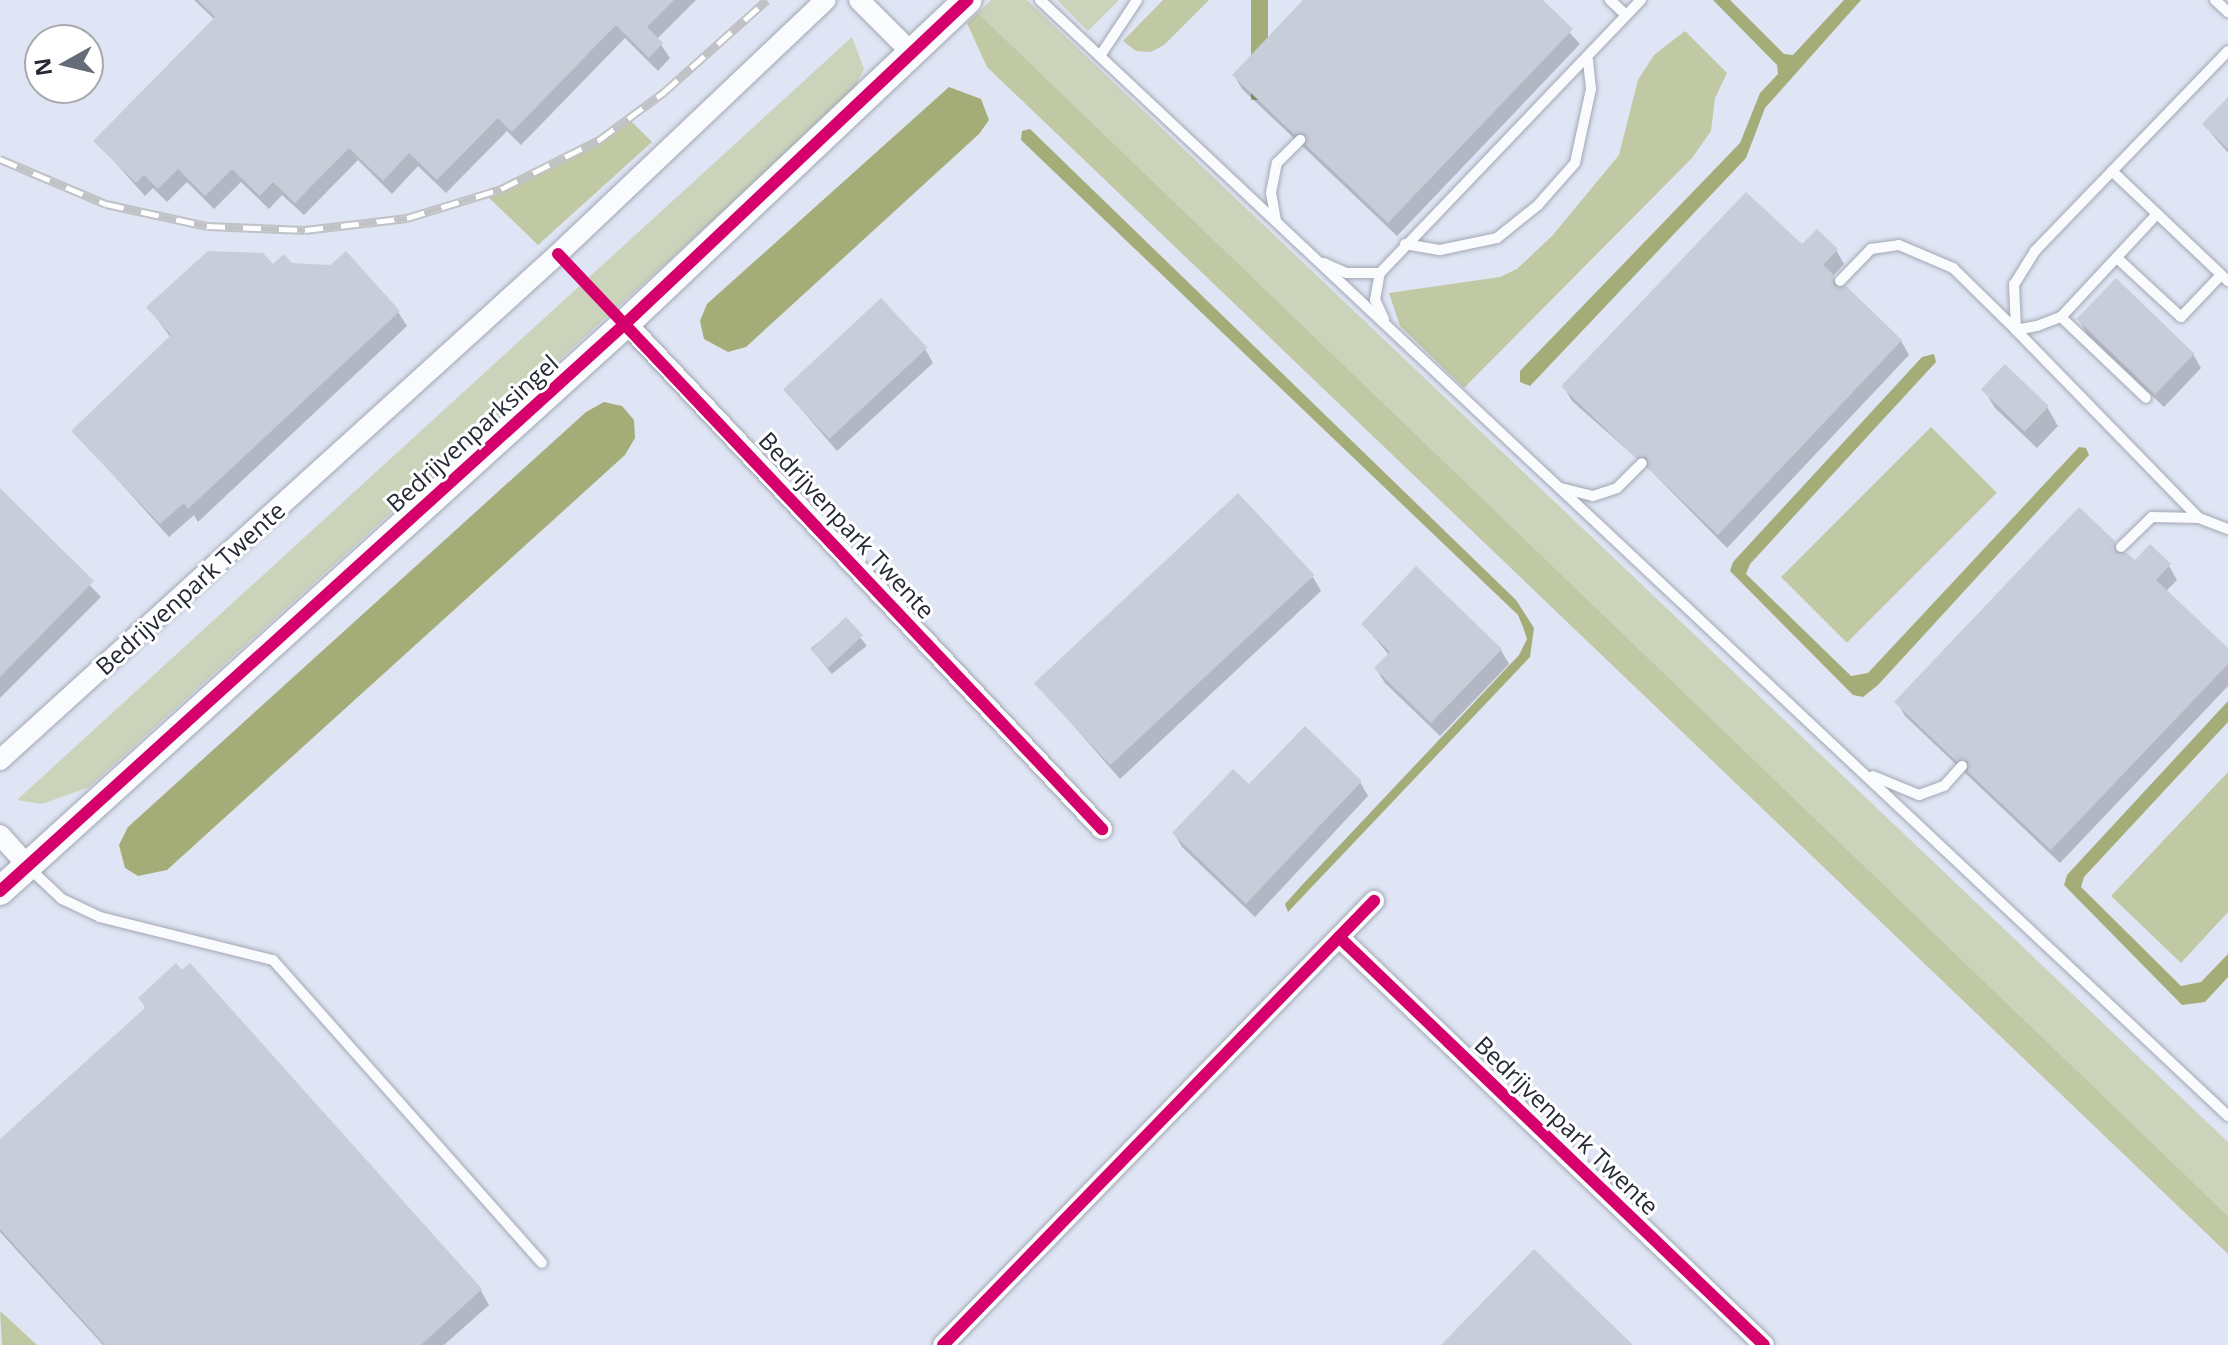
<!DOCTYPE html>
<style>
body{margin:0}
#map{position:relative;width:2228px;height:1345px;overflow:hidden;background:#dfe5f4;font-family:"Open Sans",sans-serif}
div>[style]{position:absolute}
.green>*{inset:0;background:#cbd3bb}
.forest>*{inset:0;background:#c0c9a3;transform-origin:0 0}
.water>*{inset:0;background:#a4ad78;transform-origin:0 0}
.shadow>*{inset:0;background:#0003;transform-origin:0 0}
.building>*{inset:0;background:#c8cdda;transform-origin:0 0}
.roads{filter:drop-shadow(0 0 2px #a2a7b4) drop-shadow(0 0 2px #a2a7b4)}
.lane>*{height:10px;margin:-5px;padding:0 5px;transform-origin:5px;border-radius:5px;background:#fafbfd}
.street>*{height:20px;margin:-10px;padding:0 10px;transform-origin:10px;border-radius:10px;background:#fafbfd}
.secondary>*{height:28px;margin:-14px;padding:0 14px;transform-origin:14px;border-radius:14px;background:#fafbfd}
.rail>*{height:9px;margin-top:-4.5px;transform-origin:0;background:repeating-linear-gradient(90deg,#fff 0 18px,#c0c2c6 0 36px);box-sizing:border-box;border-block:2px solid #c0c2c6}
.cycleway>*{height:12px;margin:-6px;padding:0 6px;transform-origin:6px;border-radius:6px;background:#d6006c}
span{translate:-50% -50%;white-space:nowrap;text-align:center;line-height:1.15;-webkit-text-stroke:6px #fff;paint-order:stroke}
.street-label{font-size:24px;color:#252936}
.north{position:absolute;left:24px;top:24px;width:80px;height:80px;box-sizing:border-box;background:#fff;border:2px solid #a8a9af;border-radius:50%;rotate:262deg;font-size:22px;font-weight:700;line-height:32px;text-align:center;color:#252936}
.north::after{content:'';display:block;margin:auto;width:28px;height:36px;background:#666b78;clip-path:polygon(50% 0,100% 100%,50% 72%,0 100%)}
</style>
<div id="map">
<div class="green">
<div style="clip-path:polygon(991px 0,1027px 0,2228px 1142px,2228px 1216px,978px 13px)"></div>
<div style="clip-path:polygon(1057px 0,1119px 0,1088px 31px)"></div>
<div style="clip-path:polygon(852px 37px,864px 69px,851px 95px,89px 787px,42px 804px,17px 800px)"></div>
</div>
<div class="forest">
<div style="clip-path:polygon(1163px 0,1209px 0,1164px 45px,1151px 52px,1136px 51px,1123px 41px)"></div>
<div style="clip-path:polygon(978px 13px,2228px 1216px,2228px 1254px,987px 67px,967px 23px)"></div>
<div style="clip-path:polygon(1685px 31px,1727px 73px,1715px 98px,1711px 131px,1692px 158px,1464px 388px,1400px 326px,1389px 293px,1500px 277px,1517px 269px,1552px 236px,1619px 155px,1638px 80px,1654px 55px)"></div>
<div style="clip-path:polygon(628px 118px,652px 142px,538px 245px,484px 193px,567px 155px)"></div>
<div style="left:1931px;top:427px;width:93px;height:212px;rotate:45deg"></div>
<div style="clip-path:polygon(2228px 772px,2228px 912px,2181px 963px,2111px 896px)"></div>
<div style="clip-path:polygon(0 1311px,11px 1321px,37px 1345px,2px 1345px)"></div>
</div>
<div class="water">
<div style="left:1251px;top:0;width:17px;height:100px"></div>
<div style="clip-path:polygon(1713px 0,1730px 0,1784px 54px,1793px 55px,1844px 0,1861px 0,1765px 108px,1746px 158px,1530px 386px,1520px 382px,1520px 371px,1740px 143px,1760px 93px,1778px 74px,1777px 65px)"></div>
<div style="clip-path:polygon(949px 87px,981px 99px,989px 120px,979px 134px,746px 347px,728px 352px,704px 339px,700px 321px,707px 304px)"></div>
<div style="clip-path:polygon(1030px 129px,1516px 600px,1534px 628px,1530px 657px,1288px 912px,1285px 904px,1303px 884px,1519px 655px,1527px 639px,1523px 627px,1518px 615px,1021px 140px,1022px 131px)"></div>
<div style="clip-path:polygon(1934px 354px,1936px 362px,1750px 564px,1746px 574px,1851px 676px,1868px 673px,2079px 447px,2086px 448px,2089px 455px,1878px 685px,1863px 697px,1853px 695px,1730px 571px,1733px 562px,1922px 357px)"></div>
<div style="clip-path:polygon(604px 402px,622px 406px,634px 420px,635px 438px,625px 455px,167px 870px,138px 876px,125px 868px,119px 845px,128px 827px,586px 412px)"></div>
<div style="clip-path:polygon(2228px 701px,2228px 722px,2084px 877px,2081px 887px,2181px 986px,2201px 982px,2228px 954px,2228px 977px,2205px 1002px,2182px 1005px,2064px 885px,2067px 875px)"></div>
</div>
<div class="shadow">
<div style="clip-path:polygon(194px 0,696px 0,657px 39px,670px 58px,658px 71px,625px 38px,521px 145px,507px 131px,446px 193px,418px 166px,392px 194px,358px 160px,304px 215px,282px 195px,269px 209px,241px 182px,214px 209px,187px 182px,167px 202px,153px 188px,145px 196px,96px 141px,215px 20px)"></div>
<div style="clip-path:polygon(1305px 0,1540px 0,1580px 44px,1397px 236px,1242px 89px,1234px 75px)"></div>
<div style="clip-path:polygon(2228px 100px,2228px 153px,2204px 125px)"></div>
<div style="clip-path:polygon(1836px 250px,1844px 264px,1833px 276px,1839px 288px,1901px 341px,1909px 355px,1727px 548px,1651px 471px,1572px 401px,1564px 387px)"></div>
<div style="clip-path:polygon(273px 267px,331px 267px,398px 312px,407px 326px,198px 522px,194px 515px,169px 537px,74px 431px,171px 338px,149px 308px)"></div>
<div style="clip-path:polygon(2079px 320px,2193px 354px,2201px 368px,2164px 407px,2087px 334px)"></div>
<div style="clip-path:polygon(925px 349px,933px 363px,837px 451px,784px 389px)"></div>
<div style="clip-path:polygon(1984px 390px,2047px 407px,2058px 426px,2037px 448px,1995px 408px)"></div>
<div style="clip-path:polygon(0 491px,101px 597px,0 698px)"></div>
<div style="clip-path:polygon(2114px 543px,2135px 563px,2169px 566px,2177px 580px,2165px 592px,2228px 651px,2228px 686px,2060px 863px,1905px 716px,1897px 702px)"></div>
<div style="clip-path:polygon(1313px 577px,1321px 591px,1120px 779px,1037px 684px)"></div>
<div style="left:846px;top:620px;width:33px;height:45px;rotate:51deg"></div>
<div style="clip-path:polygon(1363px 624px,1501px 650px,1509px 664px,1440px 736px,1385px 683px,1376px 669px,1389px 655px)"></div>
<div style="clip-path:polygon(1360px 782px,1368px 796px,1255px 917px,1182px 847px,1174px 833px,1249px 787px)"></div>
<div style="clip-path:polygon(190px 966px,481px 1291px,489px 1305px,444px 1345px,103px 1345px,0 1232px,0 1141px,146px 1009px,140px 998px)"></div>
</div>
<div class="building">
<div style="clip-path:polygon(198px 0,674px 0,647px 27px,663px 43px,649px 58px,616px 25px,512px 132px,498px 118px,437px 180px,409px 153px,383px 181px,349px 148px,295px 203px,273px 182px,260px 196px,232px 169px,205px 196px,178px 169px,158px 189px,144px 175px,136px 183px,93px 141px,215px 17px)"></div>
<div style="clip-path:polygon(1303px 0,1543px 0,1573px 29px,1388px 223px,1306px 145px,1305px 134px,1294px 134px,1232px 75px)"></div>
<div style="clip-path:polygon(2228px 97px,2228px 149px,2202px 124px)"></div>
<div style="clip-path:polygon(1746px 192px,1802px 244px,1817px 229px,1838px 249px,1823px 265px,1834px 275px,1834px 286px,1846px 286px,1902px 340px,1718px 535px,1648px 468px,1647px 457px,1636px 458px,1561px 386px)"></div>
<div style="clip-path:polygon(208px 251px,263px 253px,273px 264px,284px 254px,292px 263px,330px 265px,346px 251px,400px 311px,188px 509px,184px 503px,160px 524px,71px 431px,171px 335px,146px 307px)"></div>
<div style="left:2116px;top:278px;width:109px;height:57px;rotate:44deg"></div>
<div style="left:881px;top:298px;width:68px;height:134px;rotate:47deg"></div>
<div style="left:2005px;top:364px;width:61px;height:35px;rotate:44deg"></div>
<div style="clip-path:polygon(0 488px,94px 581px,0 677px)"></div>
<div style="left:1238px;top:493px;width:112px;height:279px;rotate:47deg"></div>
<div style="clip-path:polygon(2079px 507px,2115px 541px,2116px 553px,2127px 553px,2135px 560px,2150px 544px,2171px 564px,2156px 580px,2228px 648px,2228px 664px,2051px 850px,1968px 772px,1968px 761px,1956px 761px,1894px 702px)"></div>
<div style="clip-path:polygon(1416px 566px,1502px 649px,1431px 723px,1374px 668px,1390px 652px,1361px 624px)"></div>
<div style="left:846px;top:617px;width:25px;height:48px;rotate:47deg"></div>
<div style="clip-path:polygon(1305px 726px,1362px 781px,1246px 904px,1172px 833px,1233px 769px,1249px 784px)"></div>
<div style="clip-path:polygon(176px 963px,182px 970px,190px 963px,482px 1289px,421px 1345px,105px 1345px,0 1229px,0 1139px,146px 1007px,138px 998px)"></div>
<div style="clip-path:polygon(1534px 1249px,1633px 1345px,1441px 1345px)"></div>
</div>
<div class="roads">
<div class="lane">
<div style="left:1040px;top:0;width:1630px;rotate:43.21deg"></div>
<div style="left:1610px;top:0;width:22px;rotate:43deg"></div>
<div style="left:2215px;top:0;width:18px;rotate:43deg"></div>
<div style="left:2228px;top:51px;width:278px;rotate:134deg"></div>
<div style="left:2035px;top:251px;width:39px;rotate:122deg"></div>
<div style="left:2014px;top:284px;width:46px;rotate:87.5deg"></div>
<div style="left:2016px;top:330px;width:262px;rotate:45.8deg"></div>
<div style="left:2199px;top:518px;width:31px;rotate:21deg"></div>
<div style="left:1100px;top:56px;width:67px;rotate:-56.5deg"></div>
<div style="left:2112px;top:171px;width:160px;rotate:43.5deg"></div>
<div style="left:1276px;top:221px;width:28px;rotate:-100deg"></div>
<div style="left:1271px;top:193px;width:31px;rotate:-79deg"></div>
<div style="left:1277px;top:163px;width:33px;rotate:-45deg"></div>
<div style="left:1405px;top:244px;width:36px;rotate:10deg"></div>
<div style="left:1440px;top:250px;width:58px;rotate:-11.9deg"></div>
<div style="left:1497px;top:238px;width:53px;rotate:-38.8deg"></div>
<div style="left:1538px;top:205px;width:56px;rotate:-48.6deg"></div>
<div style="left:1575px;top:163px;width:76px;rotate:-77.8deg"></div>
<div style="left:1591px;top:89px;width:29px;rotate:-96deg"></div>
<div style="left:2117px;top:258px;width:87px;rotate:42.7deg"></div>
<div style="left:2181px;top:317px;width:58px;rotate:-46.4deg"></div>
<div style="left:1324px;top:263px;width:24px;rotate:24deg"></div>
<div style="left:1346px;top:273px;width:34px"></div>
<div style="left:1840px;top:281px;width:45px;rotate:-45.9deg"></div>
<div style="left:1871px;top:249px;width:28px;rotate:-8deg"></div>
<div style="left:1899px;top:245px;width:59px;rotate:23.1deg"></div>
<div style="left:1953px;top:268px;width:88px;rotate:44.5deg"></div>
<div style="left:2016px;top:330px;width:21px;rotate:-11deg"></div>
<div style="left:2037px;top:326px;width:26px;rotate:-21deg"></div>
<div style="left:2061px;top:317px;width:141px;rotate:-47deg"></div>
<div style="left:2061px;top:317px;width:117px;rotate:43.6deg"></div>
<div style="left:1384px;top:319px;width:21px;rotate:-115deg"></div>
<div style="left:1375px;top:300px;width:27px;rotate:-80deg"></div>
<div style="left:1380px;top:273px;width:378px;rotate:-46.3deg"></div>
<div style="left:1561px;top:488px;width:33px;rotate:14deg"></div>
<div style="left:1593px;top:496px;width:25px;rotate:-18deg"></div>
<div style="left:1617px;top:488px;width:35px;rotate:-45deg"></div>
<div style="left:2121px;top:547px;width:43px;rotate:-44.1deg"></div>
<div style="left:2152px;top:517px;width:47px;rotate:1.2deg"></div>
<div style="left:1873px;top:776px;width:50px;rotate:22.4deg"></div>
<div style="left:1919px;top:795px;width:27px;rotate:-20deg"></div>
<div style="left:1944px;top:786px;width:27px;rotate:-48deg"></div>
<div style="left:29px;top:868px;width:45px;rotate:43.2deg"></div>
<div style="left:62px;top:899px;width:42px;rotate:25.3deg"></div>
<div style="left:100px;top:917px;width:178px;rotate:14deg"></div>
<div style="left:273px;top:960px;width:405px;rotate:48.4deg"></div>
</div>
<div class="street">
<div style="left:859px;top:0;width:76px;rotate:45deg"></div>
<div style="left:626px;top:323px;width:695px;rotate:46.75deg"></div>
<div style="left:0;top:760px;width:753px;rotate:-42.2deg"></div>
<div style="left:558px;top:254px;width:369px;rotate:-43.5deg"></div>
<div style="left:0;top:835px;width:42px;rotate:47.9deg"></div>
<div style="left:1339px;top:937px;width:589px;rotate:43.83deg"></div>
<div style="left:943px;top:1345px;width:619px;rotate:-45.85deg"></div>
</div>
<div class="secondary">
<div style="left:0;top:891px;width:845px;rotate:-42.22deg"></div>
<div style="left:626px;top:323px;width:470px;rotate:-43.4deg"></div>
</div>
</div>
<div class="rail">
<div style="left:0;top:159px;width:115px;rotate:23deg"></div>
<div style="left:106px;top:204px;width:103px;rotate:12.3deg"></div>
<div style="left:207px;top:226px;width:98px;rotate:2.3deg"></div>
<div style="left:305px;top:230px;width:103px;rotate:-6.7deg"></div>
<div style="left:407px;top:218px;width:98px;rotate:-17.1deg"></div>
<div style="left:501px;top:189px;width:110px;rotate:-26.6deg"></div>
<div style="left:599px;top:140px;width:81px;rotate:-36.4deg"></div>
<div style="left:664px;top:92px;width:138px;rotate:-41.8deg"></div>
</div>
<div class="cycleway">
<div style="left:558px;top:254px;width:792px;rotate:46.59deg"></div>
<div style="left:0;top:891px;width:845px;rotate:-42.22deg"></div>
<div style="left:626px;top:323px;width:470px;rotate:-43.4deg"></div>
<div style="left:1339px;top:937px;width:589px;rotate:43.83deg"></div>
<div style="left:943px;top:1345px;width:619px;rotate:-45.85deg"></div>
</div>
<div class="street-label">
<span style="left:472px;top:433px;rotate:-42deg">Bedrijvenparksingel</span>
<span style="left:847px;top:525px;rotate:47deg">Bedrijvenpark Twente</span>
<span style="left:190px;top:588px;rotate:-42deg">Bedrijvenpark Twente</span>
<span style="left:1567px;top:1125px;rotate:44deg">Bedrijvenpark Twente</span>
</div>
<div class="north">N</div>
</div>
